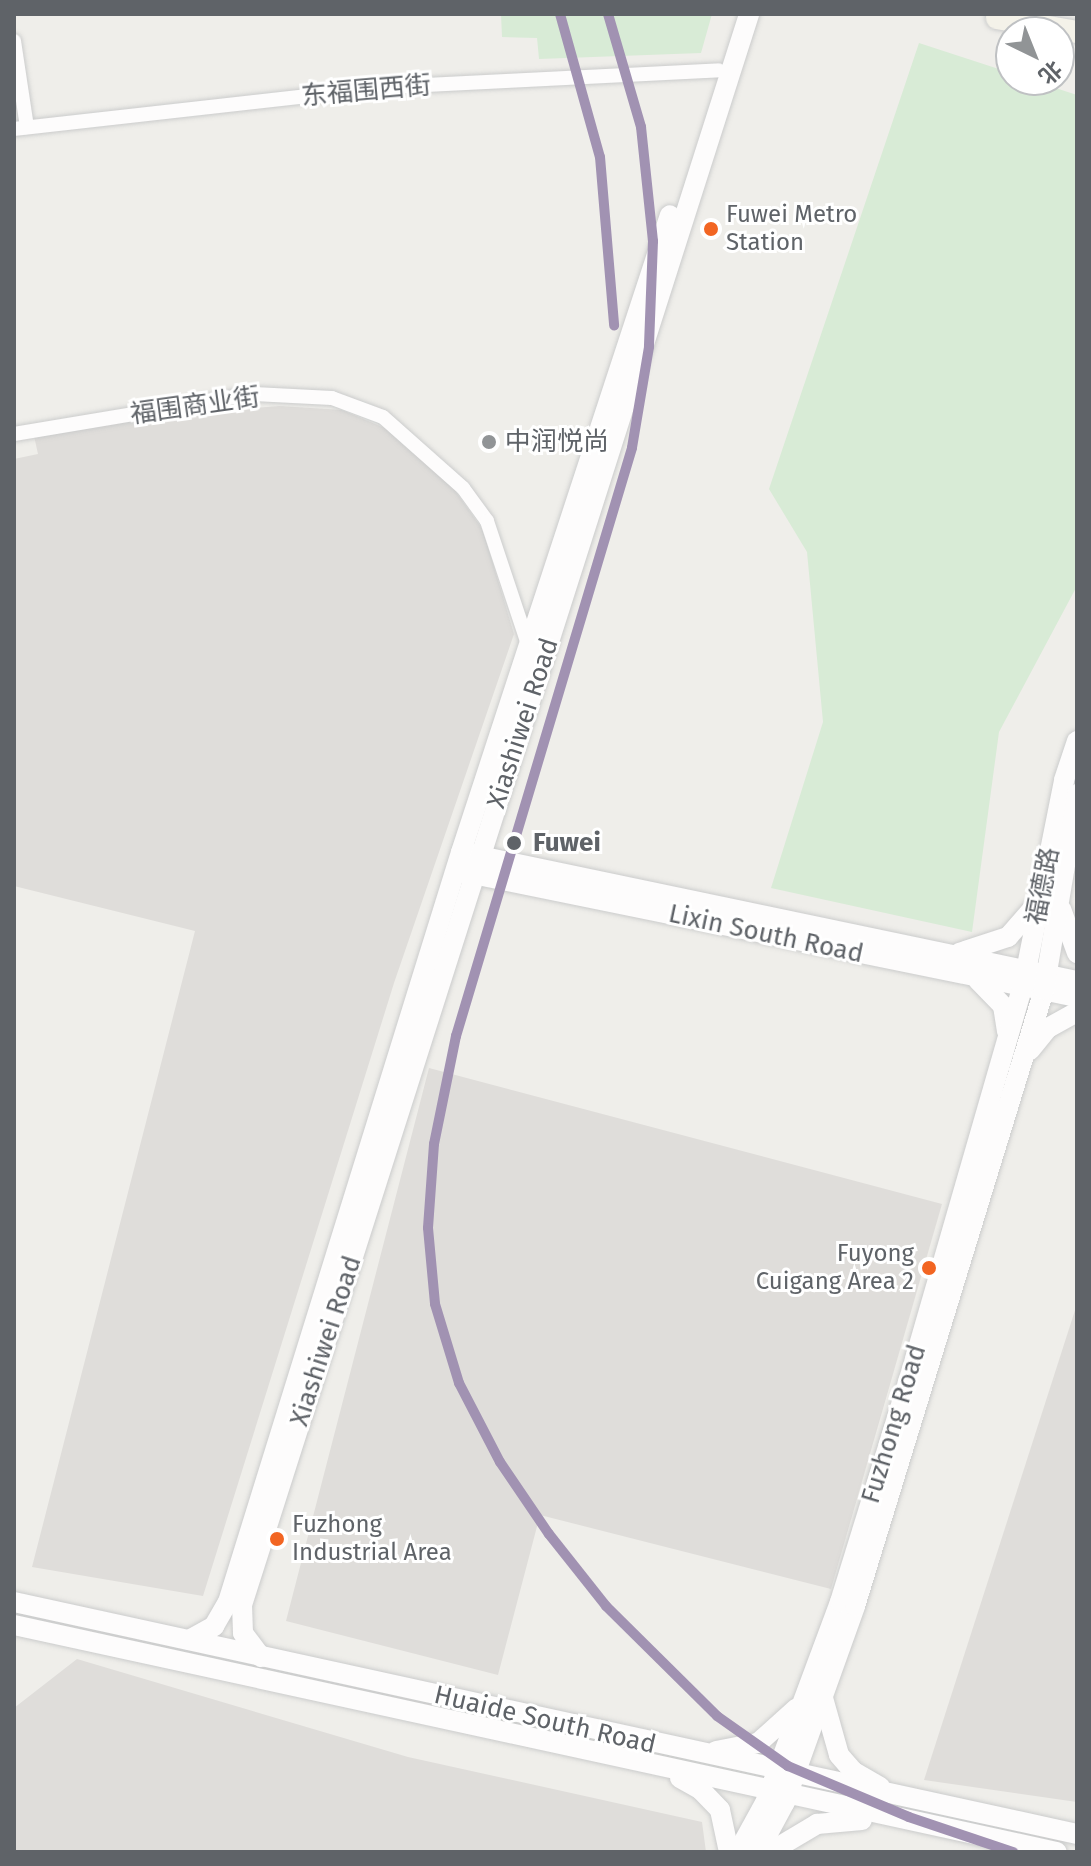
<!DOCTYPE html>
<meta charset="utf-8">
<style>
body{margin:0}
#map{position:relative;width:1091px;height:1866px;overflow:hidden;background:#efeeea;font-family:"Fira Sans","Noto Sans SC",sans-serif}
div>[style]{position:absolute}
.industrial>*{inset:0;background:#dfddda}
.green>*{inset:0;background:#d8ebd6}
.roads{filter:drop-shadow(0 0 2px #cbcccc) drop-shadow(0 0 2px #cbcccc)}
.street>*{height:14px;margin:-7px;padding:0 7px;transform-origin:7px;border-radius:7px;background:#fdfcfc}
.secondary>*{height:20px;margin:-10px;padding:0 10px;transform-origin:10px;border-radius:10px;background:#fdfcfc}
.primary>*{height:22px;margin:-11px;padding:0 11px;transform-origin:11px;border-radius:11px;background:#f4f2e9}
.metro-1>*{height:10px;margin:-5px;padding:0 5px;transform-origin:5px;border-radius:5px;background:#a192b2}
.dots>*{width:22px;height:22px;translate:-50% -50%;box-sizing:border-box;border:4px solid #fff;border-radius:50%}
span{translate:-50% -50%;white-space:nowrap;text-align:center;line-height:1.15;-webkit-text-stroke:6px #fff;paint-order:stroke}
.bus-label{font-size:24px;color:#5f6368}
.left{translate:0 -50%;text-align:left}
.right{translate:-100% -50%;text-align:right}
.street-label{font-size:26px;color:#5f6368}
.poi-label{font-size:26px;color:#5f6368}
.stop-label{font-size:26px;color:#5f6368;font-weight:700}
.frame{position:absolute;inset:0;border:16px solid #5f6368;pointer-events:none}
.north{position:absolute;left:995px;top:16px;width:80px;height:80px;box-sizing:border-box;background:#fff;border:2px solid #bfc1c3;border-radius:50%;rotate:137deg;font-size:22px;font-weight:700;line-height:32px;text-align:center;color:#5f6368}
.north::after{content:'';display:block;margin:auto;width:28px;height:36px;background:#919496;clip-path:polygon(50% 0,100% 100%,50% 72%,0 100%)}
</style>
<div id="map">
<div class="industrial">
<div style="clip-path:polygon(280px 406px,342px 410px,387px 429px,439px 468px,483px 530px,514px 634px,394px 983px,203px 1596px,32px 1567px,195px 931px,14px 886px,14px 459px,38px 454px,34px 436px,168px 415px)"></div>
<div style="clip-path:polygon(429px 1068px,942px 1204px,831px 1589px,540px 1515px,498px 1675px,286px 1621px)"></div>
<div style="clip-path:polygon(1077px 1304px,1077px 1802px,924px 1780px)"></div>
<div style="clip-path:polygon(77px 1659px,408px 1757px,702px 1822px,706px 1852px,14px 1852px,14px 1708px)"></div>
</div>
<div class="green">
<div style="clip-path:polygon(501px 14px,712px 14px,701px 53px,539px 59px,537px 38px,502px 37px)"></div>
<div style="clip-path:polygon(919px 43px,1011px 73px,1011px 80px,1031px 80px,1077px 95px,1077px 586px,999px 732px,972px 932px,771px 888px,823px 722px,807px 552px,769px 489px)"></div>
</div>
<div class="roads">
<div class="street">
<div style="left:14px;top:41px;width:87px;rotate:81.4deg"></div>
<div style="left:14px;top:129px;width:376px;rotate:-6.4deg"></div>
<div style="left:388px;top:87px;width:331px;rotate:-2.9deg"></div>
<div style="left:14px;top:434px;width:243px;rotate:-9.5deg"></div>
<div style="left:254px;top:394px;width:78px;rotate:2.9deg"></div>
<div style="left:332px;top:398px;width:54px;rotate:20.4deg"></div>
<div style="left:383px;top:417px;width:107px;rotate:41.6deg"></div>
<div style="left:463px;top:488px;width:41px;rotate:54deg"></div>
<div style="left:487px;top:521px;width:130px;rotate:71.6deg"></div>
</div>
<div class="secondary">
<div style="left:470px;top:854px;width:620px;rotate:11.82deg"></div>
<div style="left:463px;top:872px;width:627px;rotate:11.51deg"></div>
<div style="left:1061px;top:909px;width:47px;rotate:70deg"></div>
<div style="left:959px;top:953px;width:52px;rotate:-18.1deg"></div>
<div style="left:1008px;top:937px;width:44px;rotate:-48.7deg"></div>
<div style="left:978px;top:980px;width:36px;rotate:46deg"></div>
<div style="left:1003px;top:1006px;width:26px;rotate:81deg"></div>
<div style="left:1030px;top:1050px;width:28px;rotate:-51deg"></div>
<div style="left:1048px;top:1028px;width:33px;rotate:-29deg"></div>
<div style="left:14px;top:1602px;width:1088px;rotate:12.31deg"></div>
<div style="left:14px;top:1625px;width:1067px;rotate:12.28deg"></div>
<div style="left:189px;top:1640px;width:29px;rotate:-29deg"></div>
<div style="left:214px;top:1626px;width:28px;rotate:-60deg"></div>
<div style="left:228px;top:1602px;width:785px;rotate:-72.74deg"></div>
<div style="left:461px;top:852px;width:670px;rotate:-71.84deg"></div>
<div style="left:261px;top:1657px;width:30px;rotate:-127deg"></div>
<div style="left:243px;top:1633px;width:28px;rotate:-92deg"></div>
<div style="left:242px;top:1605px;width:1670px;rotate:-72.32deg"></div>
<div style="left:823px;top:1698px;width:59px;rotate:74.3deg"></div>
<div style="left:839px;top:1755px;width:23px;rotate:49deg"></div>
<div style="left:854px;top:1772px;width:30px;rotate:30deg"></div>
<div style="left:716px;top:1751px;width:43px;rotate:-10.8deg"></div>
<div style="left:758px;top:1743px;width:52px;rotate:-41.9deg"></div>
<div style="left:680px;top:1778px;width:23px;rotate:29deg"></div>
<div style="left:700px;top:1789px;width:29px;rotate:46deg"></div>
<div style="left:720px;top:1810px;width:43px;rotate:77.9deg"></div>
<div style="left:738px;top:1852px;width:58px;rotate:-61.2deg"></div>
<div style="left:766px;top:1801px;width:212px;rotate:-69.6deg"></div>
<div style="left:840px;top:1602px;width:254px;rotate:-72.8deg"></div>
<div style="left:915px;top:1359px;width:388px;rotate:-73.9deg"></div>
<div style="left:1023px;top:986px;width:210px;rotate:-78.7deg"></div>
<div style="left:1064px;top:780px;width:41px;rotate:-71.6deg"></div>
<div style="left:758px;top:1852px;width:57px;rotate:-61.6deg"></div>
<div style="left:785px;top:1802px;width:208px;rotate:-70.3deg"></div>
<div style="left:855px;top:1606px;width:644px;rotate:-72.94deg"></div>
<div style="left:1044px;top:990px;width:199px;rotate:-80.4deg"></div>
<div style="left:770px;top:1852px;width:55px;rotate:-30.8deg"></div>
<div style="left:817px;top:1824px;width:45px;rotate:-5.1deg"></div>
</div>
<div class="primary">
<div style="left:997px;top:18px;width:81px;rotate:9.9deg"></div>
</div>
</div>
<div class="metro-1">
<div style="left:560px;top:14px;width:148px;rotate:74.4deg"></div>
<div style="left:600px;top:157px;width:169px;rotate:85.2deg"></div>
<div style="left:608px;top:14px;width:118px;rotate:73.7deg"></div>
<div style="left:641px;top:127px;width:115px;rotate:84deg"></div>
<div style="left:653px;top:241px;width:106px;rotate:92.2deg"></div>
<div style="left:649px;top:347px;width:102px;rotate:99.6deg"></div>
<div style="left:632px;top:448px;width:614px;rotate:106.66deg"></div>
<div style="left:456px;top:1036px;width:110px;rotate:101.5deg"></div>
<div style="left:434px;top:1144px;width:84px;rotate:94.1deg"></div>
<div style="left:428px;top:1228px;width:76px;rotate:84.7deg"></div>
<div style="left:435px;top:1304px;width:83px;rotate:73.1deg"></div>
<div style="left:459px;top:1383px;width:89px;rotate:62.6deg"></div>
<div style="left:500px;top:1462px;width:87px;rotate:55.8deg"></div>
<div style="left:549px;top:1534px;width:92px;rotate:51.6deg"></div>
<div style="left:606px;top:1606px;width:156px;rotate:44.7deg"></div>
<div style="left:717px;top:1716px;width:87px;rotate:35.2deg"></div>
<div style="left:788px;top:1766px;width:131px;rotate:22.9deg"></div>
<div style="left:909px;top:1817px;width:110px;rotate:18.6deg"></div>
</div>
<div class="dots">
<div style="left:711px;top:229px;background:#f26522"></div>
<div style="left:489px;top:442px;background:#919496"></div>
<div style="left:514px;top:843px;background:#5f6368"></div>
<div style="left:929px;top:1268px;background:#f26522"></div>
<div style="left:277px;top:1539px;background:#f26522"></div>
</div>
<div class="bus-label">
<span class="left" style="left:726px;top:229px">Fuwei Metro<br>Station</span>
<span class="right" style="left:914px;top:1268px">Fuyong<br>Cuigang Area 2</span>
<span class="left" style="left:292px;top:1539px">Fuzhong<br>Industrial Area</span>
</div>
<div class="street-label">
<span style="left:366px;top:91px;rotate:-5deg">东福围西街</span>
<span style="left:195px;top:406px;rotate:-8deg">福围商业街</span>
<span style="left:523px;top:723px;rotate:-72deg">Xiashiwei Road</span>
<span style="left:1043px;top:886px;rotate:-79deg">福德路</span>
<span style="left:766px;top:934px;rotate:12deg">Lixin South Road</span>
<span style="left:326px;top:1341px;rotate:-72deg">Xiashiwei Road</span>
<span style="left:894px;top:1424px;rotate:-73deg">Fuzhong Road</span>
<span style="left:545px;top:1720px;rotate:13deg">Huaide South Road</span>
</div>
<div class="poi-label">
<span class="left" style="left:505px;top:442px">中润悦尚</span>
</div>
<div class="stop-label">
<span class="left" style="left:533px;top:843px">Fuwei</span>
</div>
<div class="frame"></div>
<div class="north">北</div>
</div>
